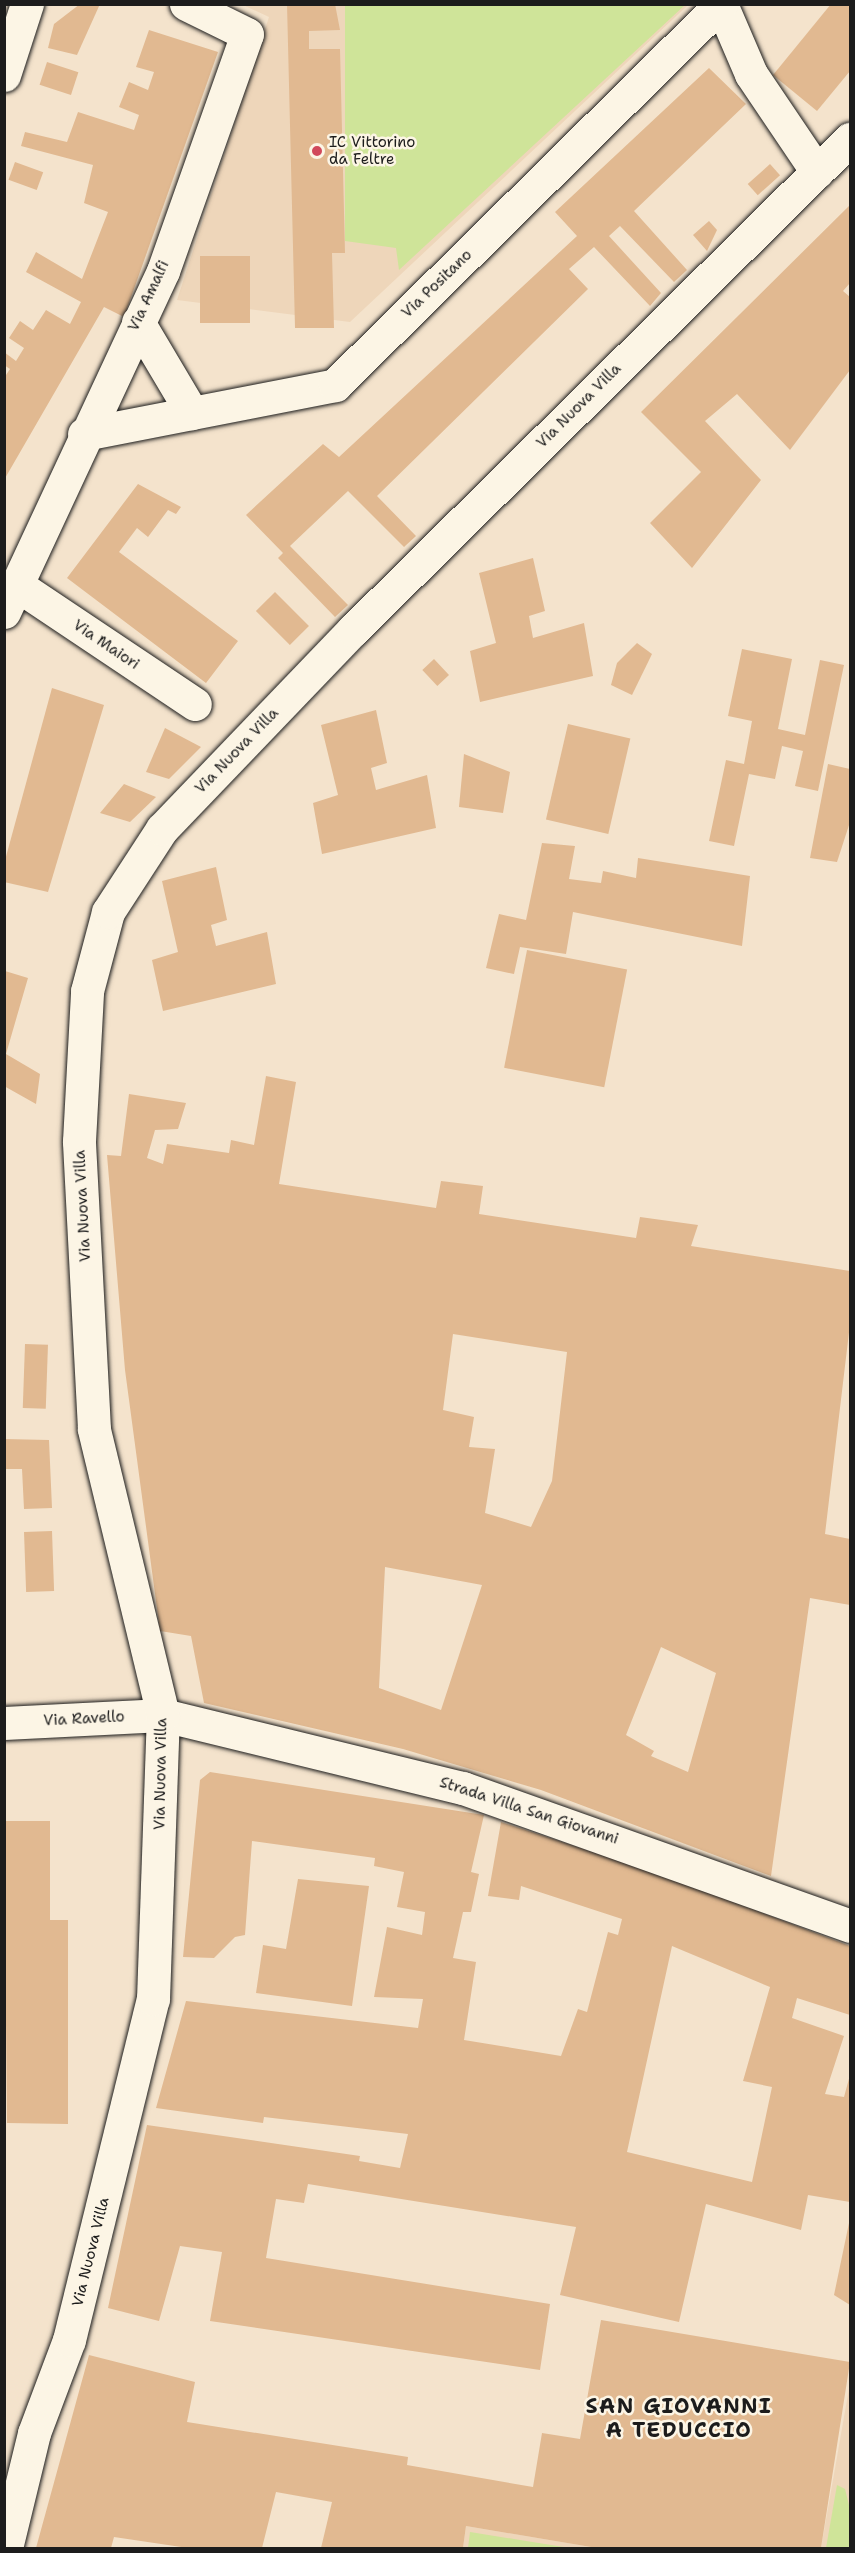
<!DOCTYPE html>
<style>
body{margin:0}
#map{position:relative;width:855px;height:2553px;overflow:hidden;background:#f4e3cc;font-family:"Shantell Sans",sans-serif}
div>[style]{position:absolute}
.built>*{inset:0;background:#eed6ba}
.green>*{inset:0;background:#cfe499}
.building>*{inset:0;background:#e1b991;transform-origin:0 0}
.roads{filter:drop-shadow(0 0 2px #1c1c1c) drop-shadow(0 0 2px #1c1c1c)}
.minor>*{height:33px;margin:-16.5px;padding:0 16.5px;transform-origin:16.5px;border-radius:16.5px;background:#fcf5e5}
.dots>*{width:16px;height:16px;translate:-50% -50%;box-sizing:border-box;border:3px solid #fcf5e5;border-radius:50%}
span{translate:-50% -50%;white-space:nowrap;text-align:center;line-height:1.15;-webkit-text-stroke:5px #fcf5e5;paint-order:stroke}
.poi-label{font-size:15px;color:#1c1c1c}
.left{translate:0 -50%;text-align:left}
.street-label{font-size:15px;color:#1c1c1c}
.district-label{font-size:21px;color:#1c1c1c;font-weight:700;letter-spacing:1.5px}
.frame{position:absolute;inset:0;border:6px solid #1c1c1c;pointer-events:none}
</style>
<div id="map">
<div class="built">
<div style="clip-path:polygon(243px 5px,688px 5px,350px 322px,177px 300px,269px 17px)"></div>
<div style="clip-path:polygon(850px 2383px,850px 2548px,821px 2548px)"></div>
<div style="clip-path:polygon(466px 2526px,597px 2548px,463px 2548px)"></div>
</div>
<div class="green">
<div style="clip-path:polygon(345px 5px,345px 4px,685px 5px,399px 270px,396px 248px,345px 241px)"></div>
<div style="clip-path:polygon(837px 2485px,845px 2489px,850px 2509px,850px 2548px,826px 2548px)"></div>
<div style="clip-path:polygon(470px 2532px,570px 2548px,468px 2548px)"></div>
</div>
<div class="building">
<div style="clip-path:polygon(80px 4px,100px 4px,77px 55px,48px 48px,54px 24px)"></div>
<div style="clip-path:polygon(287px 4px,335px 4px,340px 30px,309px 31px,309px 49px,340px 49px,345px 253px,332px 253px,334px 328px,295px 328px)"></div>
<div style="clip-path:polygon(831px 4px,850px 4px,850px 71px,817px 111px,773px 75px)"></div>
<div style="clip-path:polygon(149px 30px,218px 52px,124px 317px,104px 307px,4px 480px,4px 378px,10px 369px,4px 365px,4px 352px,16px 361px,24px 348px,9px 338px,20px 321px,33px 330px,46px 310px,70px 324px,81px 302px,26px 272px,36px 252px,82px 279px,108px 212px,84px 203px,93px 165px,21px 146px,25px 132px,67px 142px,78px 112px,134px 130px,139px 115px,119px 107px,129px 82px,148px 90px,154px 72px,136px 67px)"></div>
<div style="left:47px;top:62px;width:33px;height:24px;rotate:18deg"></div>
<div style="clip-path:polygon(709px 68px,746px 104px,634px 211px,687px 270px,674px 282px,620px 226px,609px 236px,661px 293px,650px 306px,594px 247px,569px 269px,588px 289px,377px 496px,416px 536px,404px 547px,348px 491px,290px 546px,348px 605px,335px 617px,278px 558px,283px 553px,246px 515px,323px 444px,339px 457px,577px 236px,555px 212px)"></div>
<div style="left:15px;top:162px;width:30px;height:19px;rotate:20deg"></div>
<div style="left:770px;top:164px;width:15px;height:30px;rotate:48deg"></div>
<div style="clip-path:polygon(850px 205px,850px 283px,843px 291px,850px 297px,850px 370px,790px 450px,737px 394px,705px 421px,761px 480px,692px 568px,650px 523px,701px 472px,641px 412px)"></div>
<div style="clip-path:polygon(709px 221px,717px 230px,707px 251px,693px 235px)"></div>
<div style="left:250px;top:256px;width:67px;height:50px;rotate:90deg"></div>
<div style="clip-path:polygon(138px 484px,181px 507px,176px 514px,168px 510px,148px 537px,137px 528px,119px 552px,238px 641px,206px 683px,67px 578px)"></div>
<div style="clip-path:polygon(533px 558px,545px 611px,529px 616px,533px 638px,584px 623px,593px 676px,480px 702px,470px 651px,496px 643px,479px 573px)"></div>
<div style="left:275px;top:592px;width:48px;height:27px;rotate:45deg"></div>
<div style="clip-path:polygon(637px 643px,652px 654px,632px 695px,611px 685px,617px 663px)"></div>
<div style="clip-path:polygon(742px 649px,792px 659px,778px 729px,805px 735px,820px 660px,844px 665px,818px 791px,795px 786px,803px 751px,782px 746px,775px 779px,749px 774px,734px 846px,709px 841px,726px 760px,744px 764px,752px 721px,728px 716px)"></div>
<div style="left:434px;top:659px;width:22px;height:16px;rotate:47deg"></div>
<div style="clip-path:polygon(52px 688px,104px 705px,48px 892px,4px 882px,4px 864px)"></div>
<div style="clip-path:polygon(376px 710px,387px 763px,371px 768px,376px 790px,427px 775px,436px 828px,322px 854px,313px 803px,338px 795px,321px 725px)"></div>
<div style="left:568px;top:724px;width:64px;height:98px;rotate:13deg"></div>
<div style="clip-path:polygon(165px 728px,201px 747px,169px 779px,146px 772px)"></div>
<div style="clip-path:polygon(464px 754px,510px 772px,503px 813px,459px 807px)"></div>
<div style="clip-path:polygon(828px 764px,850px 769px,850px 822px,837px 862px,810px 858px)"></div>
<div style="clip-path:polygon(124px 784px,156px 797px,130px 822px,100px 813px)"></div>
<div style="clip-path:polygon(542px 843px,575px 846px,569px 879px,601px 883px,603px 871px,636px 878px,638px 858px,750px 876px,742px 946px,573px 912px,566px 954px,520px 947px,514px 974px,486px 968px,499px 914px,526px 920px)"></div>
<div style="clip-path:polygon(216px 867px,227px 920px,211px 925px,216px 946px,267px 932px,276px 984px,163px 1011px,152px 960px,178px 952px,162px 881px)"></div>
<div style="left:527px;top:950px;width:102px;height:120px;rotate:11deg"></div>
<div style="clip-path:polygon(5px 971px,28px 978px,6px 1054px,40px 1074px,36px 1104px,4px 1086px)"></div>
<div style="clip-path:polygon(evenodd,266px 1076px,296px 1082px,279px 1184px,436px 1208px,441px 1181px,483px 1186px,479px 1214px,636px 1238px,640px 1217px,698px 1225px,691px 1246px,850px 1271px,850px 1324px,825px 1534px,850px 1539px,850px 1605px,810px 1598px,771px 1876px,541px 1790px,403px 1749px,204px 1703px,191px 1636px,160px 1631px,125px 1370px,107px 1155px,121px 1156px,129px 1094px,186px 1103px,178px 1129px,155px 1130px,147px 1158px,163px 1164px,167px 1144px,229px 1153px,231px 1140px,254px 1145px,266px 1076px,453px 1334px,567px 1352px,552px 1481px,531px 1527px,485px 1513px,495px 1449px,469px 1447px,474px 1417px,443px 1410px,453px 1334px,266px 1076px,385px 1567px,482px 1585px,441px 1710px,379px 1688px,385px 1567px,266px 1076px,661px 1647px,716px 1673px,688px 1772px,651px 1756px,654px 1751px,626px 1735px,661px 1647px)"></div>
<div style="left:25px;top:1344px;width:23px;height:64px;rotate:2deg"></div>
<div style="clip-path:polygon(4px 1439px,49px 1440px,52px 1508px,24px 1509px,22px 1469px,4px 1469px)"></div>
<div style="left:52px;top:1531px;width:60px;height:28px;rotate:88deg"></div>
<div style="clip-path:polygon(evenodd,210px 1772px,484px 1815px,471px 1872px,479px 1874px,471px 1912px,463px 1912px,453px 1958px,476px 1962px,464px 2040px,561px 2056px,578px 2009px,587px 2012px,608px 1932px,618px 1935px,622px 1919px,521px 1886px,519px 1900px,488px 1896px,501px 1822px,657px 1873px,850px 1946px,850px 2015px,797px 1998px,792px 2018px,844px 2036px,825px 2094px,844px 2097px,850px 2075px,850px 2202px,808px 2195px,801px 2230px,706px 2204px,679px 2322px,560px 2295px,576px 2227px,308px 2184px,304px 2203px,276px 2199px,266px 2258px,550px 2304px,540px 2370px,210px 2321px,222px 2252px,180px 2246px,159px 2321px,108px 2308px,147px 2125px,360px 2156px,359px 2161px,400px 2168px,408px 2134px,264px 2117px,263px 2123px,156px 2108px,186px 2001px,418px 2028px,423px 1999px,374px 1997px,387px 1927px,422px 1935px,425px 1912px,397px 1907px,404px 1872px,374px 1866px,375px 1858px,252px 1841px,245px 1935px,235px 1937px,214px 1958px,183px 1957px,200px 1780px,210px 1772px,672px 1946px,770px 1987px,743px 2081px,772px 2087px,752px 2182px,627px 2152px,672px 1946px)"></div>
<div style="clip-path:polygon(4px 1821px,50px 1821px,50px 1920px,68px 1920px,68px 2124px,7px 2123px)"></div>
<div style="clip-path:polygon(298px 1879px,369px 1886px,352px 2006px,256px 1993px,263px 1945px,286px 1949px)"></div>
<div style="clip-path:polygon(849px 2223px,850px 2223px,850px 2305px,834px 2295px)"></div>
<div style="clip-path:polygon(601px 2320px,850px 2362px,821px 2548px,597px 2548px,466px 2526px,463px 2548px,321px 2548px,332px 2502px,276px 2492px,262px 2548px,188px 2548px,114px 2537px,111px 2548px,36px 2548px,89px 2355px,195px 2382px,187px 2422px,408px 2457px,407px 2465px,533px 2487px,542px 2433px,580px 2439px)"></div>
</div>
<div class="roads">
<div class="minor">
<div style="left:721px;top:4px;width:76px;rotate:66.8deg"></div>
<div style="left:751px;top:74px;width:118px;rotate:56deg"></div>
<div style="left:4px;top:75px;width:75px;rotate:-72.1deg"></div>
<div style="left:138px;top:322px;width:106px;rotate:59.3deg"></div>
<div style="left:84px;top:434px;width:256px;rotate:-11deg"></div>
<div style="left:335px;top:385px;width:542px;rotate:-44.63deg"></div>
<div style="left:17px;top:585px;width:214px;rotate:33.8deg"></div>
<div style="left:4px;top:612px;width:376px;rotate:-65deg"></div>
<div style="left:163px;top:271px;width:251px;rotate:-70.5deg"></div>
<div style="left:247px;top:34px;width:68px;rotate:-153.8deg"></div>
<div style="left:4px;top:1723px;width:159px;rotate:-2.9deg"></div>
<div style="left:163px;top:1715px;width:309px;rotate:13.7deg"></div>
<div style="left:463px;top:1788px;width:411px;rotate:19.6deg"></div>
<div style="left:6px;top:2548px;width:118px;rotate:-76.3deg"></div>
<div style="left:34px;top:2433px;width:99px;rotate:-69.4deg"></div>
<div style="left:69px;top:2340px;width:351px;rotate:-76.2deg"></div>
<div style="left:153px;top:1999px;width:284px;rotate:-88deg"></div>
<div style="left:163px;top:1715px;width:294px;rotate:-103.6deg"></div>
<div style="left:94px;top:1429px;width:288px;rotate:-93deg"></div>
<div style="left:79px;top:1141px;width:150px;rotate:-86.9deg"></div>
<div style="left:87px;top:991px;width:82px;rotate:-75.1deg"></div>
<div style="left:108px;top:912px;width:99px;rotate:-57deg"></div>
<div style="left:162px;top:829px;width:276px;rotate:-46.2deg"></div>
<div style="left:353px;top:630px;width:699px;rotate:-44.65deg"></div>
</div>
</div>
<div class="dots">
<div style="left:317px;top:151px;background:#d1495b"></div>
</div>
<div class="poi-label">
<span class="left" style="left:329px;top:151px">IC Vittorino<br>da Feltre</span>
</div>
<div class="street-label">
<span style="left:437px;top:284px;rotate:-44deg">Via Positano</span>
<span style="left:149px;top:296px;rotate:-65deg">Via Amalfi</span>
<span style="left:579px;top:406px;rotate:-45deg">Via Nuova Villa</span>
<span style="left:106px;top:645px;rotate:34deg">Via Maiori</span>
<span style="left:237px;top:751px;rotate:-46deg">Via Nuova Villa</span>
<span style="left:83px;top:1206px;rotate:-93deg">Via Nuova Villa</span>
<span style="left:84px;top:1719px;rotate:-3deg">Via Ravello</span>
<span style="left:161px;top:1774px;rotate:-89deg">Via Nuova Villa</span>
<span style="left:529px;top:1811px;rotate:18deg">Strada Villa San Giovanni</span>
<span style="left:91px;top:2252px;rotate:-76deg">Via Nuova Villa</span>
</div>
<div class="district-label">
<span style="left:679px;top:2418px">SAN GIOVANNI<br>A TEDUCCIO</span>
</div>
<div class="frame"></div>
</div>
